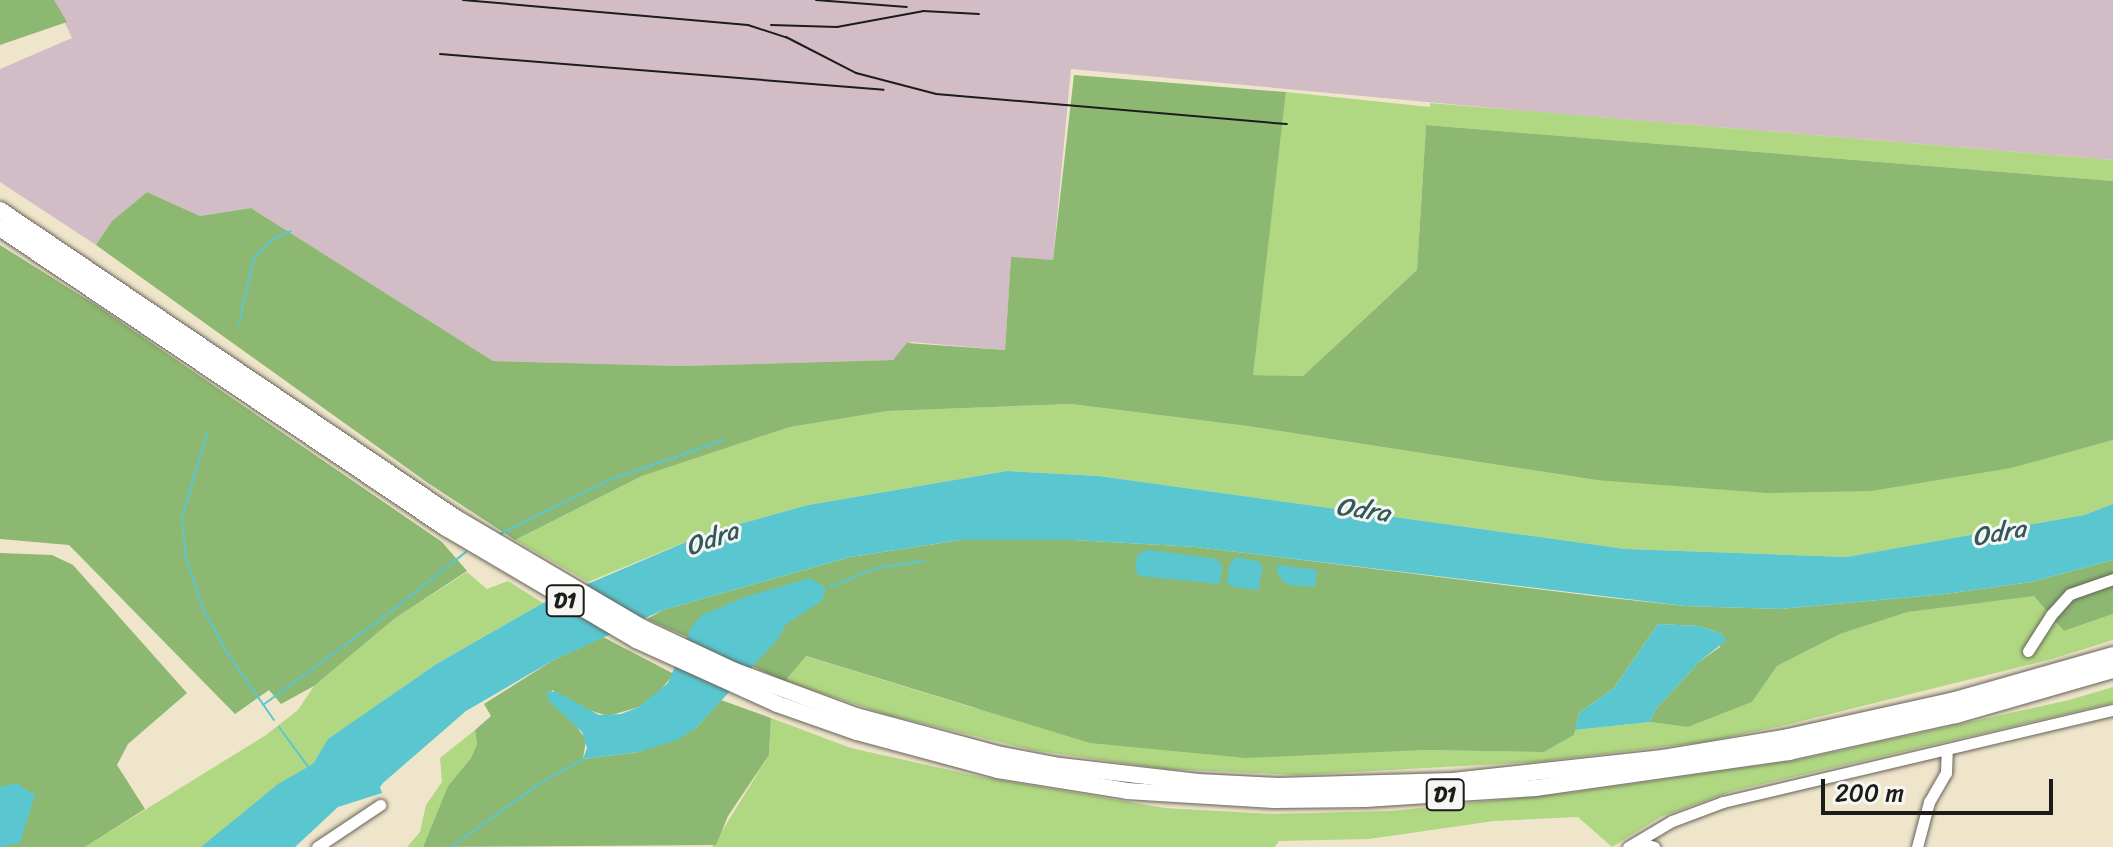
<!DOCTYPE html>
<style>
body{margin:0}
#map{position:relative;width:2113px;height:847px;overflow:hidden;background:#efe5cb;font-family:Sriracha,sans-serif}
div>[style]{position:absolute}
.industrial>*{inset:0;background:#d2bdc6}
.green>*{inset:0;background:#b0d883}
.forest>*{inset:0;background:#8cb871}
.water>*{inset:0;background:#5ac7d0}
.stream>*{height:2px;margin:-1px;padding:0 1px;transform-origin:1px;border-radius:1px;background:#5ac7d0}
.roads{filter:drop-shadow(0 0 2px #666259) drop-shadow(0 0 2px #666259)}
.minor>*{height:11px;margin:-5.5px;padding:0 5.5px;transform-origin:5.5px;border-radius:5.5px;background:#fff}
.highway>*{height:16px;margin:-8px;padding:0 8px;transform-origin:8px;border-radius:8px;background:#fff}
.rail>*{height:2px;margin:-1px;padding:0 1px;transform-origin:1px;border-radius:1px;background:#1c1c1c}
span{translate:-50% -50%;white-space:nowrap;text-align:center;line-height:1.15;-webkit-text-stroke:6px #f6f6f2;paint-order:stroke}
.shield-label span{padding:2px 6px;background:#f6f6f2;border:2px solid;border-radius:6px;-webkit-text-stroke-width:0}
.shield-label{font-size:22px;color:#1c1c1c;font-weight:700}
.water-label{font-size:26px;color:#32585b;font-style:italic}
.scale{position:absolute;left:1821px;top:779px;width:232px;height:36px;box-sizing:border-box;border:4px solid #1c1c1c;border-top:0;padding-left:10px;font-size:24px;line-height:28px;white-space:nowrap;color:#1c1c1c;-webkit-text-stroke:6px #f6f6f2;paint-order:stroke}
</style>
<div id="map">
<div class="industrial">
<div style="clip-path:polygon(54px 0,2113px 0,2113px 160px,1525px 111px,1071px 69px,1053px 260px,1011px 258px,1005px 350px,911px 342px,893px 360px,681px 366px,493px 361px,251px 208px,200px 216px,147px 192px,112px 221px,96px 245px,0 182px,0 69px,72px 38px)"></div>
</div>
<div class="green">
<div style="clip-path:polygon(1286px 92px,1430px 107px,1430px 103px,2113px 160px,2113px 181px,1426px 125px,1417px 270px,1303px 376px,1252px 375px)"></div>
<div style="clip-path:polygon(1071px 404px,1247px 426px,1596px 480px,2019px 465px,2113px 440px,2113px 504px,2084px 515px,1848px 557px,1626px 549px,1099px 476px,1007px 471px,808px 505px,707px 533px,588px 582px,515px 540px,642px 476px,790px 427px,888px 411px)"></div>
<div style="clip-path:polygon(467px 572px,487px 589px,508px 581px,543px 603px,438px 663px,329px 739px,314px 764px,201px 847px,85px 847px,266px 735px,298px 710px,314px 686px,394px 619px)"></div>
<div style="clip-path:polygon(2035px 595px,2064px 631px,2113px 614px,2113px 640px,2052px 659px,1786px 725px,1704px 742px,1536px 762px,1300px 775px,1165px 769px,1032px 750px,888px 715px,785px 681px,805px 656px,974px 708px,1422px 750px,1544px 752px,1574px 735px,1575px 730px,1650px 722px,1688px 727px,1752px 702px,1777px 666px,1840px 634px,1908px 612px)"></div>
<div style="clip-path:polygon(2113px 687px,2113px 703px,1733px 791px,1660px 817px,1612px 847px,1578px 817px,1494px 821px,1369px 839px,1279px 841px,1275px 847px,712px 847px,769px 755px,771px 718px,851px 748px,976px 776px,1165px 808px,1273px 814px,1390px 811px,1568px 793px,1798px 760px,2069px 700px)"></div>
<div style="clip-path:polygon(475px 730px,477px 744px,471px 758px,448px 786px,423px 847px,407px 847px,420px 832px,426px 805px,442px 782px,440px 758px)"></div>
</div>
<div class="forest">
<div style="clip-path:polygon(0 0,54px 0,67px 22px,0 45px)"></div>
<div style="clip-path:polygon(1074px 75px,1286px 92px,1253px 375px,1303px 376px,1417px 270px,1426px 125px,2113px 181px,2113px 440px,2011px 468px,1871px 491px,1767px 493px,1596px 480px,1247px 426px,1071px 404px,888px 411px,790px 427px,642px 476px,515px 540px,428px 483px,96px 245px,112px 221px,147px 192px,200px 216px,251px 208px,493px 361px,681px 366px,893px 360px,907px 343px,1005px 350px,1011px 257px,1053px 260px)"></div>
<div style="clip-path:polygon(0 245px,99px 307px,442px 542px,467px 571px,394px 619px,314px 686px,281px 704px,269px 690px,235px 714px,69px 545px,0 539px)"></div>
<div style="clip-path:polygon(961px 540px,1075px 540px,1196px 547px,1602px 597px,1685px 606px,1780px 609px,1945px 594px,2031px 582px,2113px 560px,2113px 614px,2064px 631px,2034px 596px,1908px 612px,1840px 634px,1777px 666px,1752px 702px,1688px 727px,1650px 722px,1656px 709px,1700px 661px,1720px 647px,1722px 634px,1700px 626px,1658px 624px,1614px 688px,1579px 713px,1574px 735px,1544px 752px,1422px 750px,1246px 758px,1090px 743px,806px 656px,785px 681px,647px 619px,663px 610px,850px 557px)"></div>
<div style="clip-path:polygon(0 553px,52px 555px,73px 565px,187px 693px,128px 744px,117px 765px,145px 809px,85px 847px,0 847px)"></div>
<div style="clip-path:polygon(603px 637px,674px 674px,658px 693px,639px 707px,608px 716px,579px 707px,552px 690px,548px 700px,570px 717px,586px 740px,583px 759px,639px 752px,696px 728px,721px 700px,771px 718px,769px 755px,728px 816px,716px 845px,423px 847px,448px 786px,471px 758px,477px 744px,475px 730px,491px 716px,484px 704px,552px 661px)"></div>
</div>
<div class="water">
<div style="clip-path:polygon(1007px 471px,1099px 476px,1626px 549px,1847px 557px,2084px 515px,2113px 504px,2113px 560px,2031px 582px,1945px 594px,1780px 609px,1685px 606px,1196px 547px,1075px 540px,961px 540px,850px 557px,663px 610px,552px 661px,466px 711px,383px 783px,380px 787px,382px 793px,338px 807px,295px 847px,201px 847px,278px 784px,313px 764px,328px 739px,438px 663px,543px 603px,707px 533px,808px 505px)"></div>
<div style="clip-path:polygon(1150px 550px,1217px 559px,1222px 566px,1220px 584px,1139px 576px,1135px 569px,1137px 557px,1142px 551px)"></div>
<div style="clip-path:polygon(1236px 557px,1258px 561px,1263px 567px,1258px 590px,1232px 587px,1227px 582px,1229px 566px)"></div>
<div style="clip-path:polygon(1279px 565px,1317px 570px,1315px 587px,1289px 585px,1281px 579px,1276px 569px)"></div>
<div style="clip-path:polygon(810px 578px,826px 588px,822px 601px,786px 624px,778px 639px,696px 728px,677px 740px,639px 752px,583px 759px,587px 748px,582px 732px,548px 700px,547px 691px,557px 692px,599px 715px,621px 714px,639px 707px,668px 683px,691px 628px,700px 616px,745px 597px)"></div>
<div style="clip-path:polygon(1658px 624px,1700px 626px,1722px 634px,1727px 640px,1700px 661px,1656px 709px,1650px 722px,1575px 730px,1579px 713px,1614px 688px)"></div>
<div style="clip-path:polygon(16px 783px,35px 795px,20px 843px,0 847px,0 787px)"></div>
</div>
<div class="stream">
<div style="left:239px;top:324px;width:69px;rotate:-77.4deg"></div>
<div style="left:254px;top:257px;width:28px;rotate:-44deg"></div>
<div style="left:274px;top:238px;width:18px;rotate:-22deg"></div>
<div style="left:181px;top:519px;width:91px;rotate:-72.8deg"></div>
<div style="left:182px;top:523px;width:34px;rotate:83deg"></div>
<div style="left:186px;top:557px;width:57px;rotate:71.6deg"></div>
<div style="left:204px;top:611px;width:46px;rotate:61.2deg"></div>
<div style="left:226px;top:651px;width:84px;rotate:55.2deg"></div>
<div style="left:500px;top:534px;width:127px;rotate:-26.2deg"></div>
<div style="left:614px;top:478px;width:116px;rotate:-19.1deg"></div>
<div style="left:830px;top:587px;width:50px;rotate:-22.4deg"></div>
<div style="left:876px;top:568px;width:49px;rotate:-8.3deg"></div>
<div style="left:263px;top:705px;width:157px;rotate:-36.2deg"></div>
<div style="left:390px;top:612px;width:97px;rotate:-38.3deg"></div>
<div style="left:279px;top:727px;width:51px;rotate:53.8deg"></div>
<div style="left:451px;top:847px;width:108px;rotate:-35.6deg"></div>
<div style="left:539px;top:784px;width:51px;rotate:-29.6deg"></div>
</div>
<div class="roads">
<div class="minor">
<div style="left:2028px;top:651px;width:43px;rotate:-57.4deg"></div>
<div style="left:2051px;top:615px;width:28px;rotate:-48deg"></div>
<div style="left:2070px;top:594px;width:46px;rotate:-19.2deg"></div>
<div style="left:1638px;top:842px;width:17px;rotate:17deg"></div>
<div style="left:317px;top:847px;width:76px;rotate:-33.7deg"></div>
<div style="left:1628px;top:847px;width:51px;rotate:-30.6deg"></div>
<div style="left:1672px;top:821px;width:54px;rotate:-20.4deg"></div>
<div style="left:1723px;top:802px;width:401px;rotate:-13.3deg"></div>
<div style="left:1917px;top:847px;width:47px;rotate:-75.1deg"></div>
<div style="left:1929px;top:802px;width:34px;rotate:-60deg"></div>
<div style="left:1946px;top:773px;width:23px;rotate:-88deg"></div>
</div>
<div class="highway">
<div style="left:0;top:210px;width:550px;rotate:34.04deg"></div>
<div style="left:456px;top:518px;width:217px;rotate:30.5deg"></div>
<div style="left:643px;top:628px;width:102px;rotate:25.1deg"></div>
<div style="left:735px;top:671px;width:129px;rotate:20.4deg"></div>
<div style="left:856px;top:716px;width:146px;rotate:15.1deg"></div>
<div style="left:997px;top:754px;width:64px;rotate:10.8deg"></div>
<div style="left:1060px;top:766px;width:139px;rotate:6.6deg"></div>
<div style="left:1198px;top:782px;width:80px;rotate:2.9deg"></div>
<div style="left:1278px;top:786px;width:175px;rotate:-1.6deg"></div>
<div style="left:1453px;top:781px;width:211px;rotate:-6.3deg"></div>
<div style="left:1663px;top:758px;width:127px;rotate:-9.5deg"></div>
<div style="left:1788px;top:737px;width:171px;rotate:-12.5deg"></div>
<div style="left:1955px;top:700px;width:164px;rotate:-15.9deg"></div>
<div style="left:0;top:228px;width:538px;rotate:33.93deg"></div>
<div style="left:446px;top:528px;width:221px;rotate:30.5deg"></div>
<div style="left:636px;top:640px;width:155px;rotate:24.4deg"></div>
<div style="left:777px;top:704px;width:85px;rotate:19.3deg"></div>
<div style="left:857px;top:732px;width:146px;rotate:15.1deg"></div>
<div style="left:998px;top:770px;width:131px;rotate:9.2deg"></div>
<div style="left:1127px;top:791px;width:147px;rotate:3.5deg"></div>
<div style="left:1274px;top:800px;width:91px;rotate:-0.6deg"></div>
<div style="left:1365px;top:799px;width:171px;rotate:-3.7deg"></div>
<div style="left:1536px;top:788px;width:256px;rotate:-8.1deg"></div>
<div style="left:1789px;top:752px;width:171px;rotate:-12.5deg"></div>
<div style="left:1956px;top:715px;width:163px;rotate:-16deg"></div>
</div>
</div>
<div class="rail">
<div style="left:463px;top:0;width:286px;rotate:5deg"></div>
<div style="left:748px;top:25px;width:40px;rotate:18deg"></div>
<div style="left:786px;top:37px;width:79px;rotate:27.2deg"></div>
<div style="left:856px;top:73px;width:83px;rotate:14.7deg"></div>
<div style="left:936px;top:94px;width:352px;rotate:4.9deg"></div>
<div style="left:816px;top:0;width:91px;rotate:4.4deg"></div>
<div style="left:771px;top:25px;width:66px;rotate:1.7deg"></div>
<div style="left:837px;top:27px;width:87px;rotate:-10.5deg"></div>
<div style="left:923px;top:11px;width:56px;rotate:3.1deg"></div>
<div style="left:440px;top:54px;width:445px;rotate:4.6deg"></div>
</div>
<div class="shield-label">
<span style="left:565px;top:601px">D1</span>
<span style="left:1445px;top:795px">D1</span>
</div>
<div class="water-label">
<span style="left:1363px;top:510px;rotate:8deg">Odra</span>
<span style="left:1999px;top:533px;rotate:-10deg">Odra</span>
<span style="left:712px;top:539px;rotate:-20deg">Odra</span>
</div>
<div class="scale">200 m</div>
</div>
